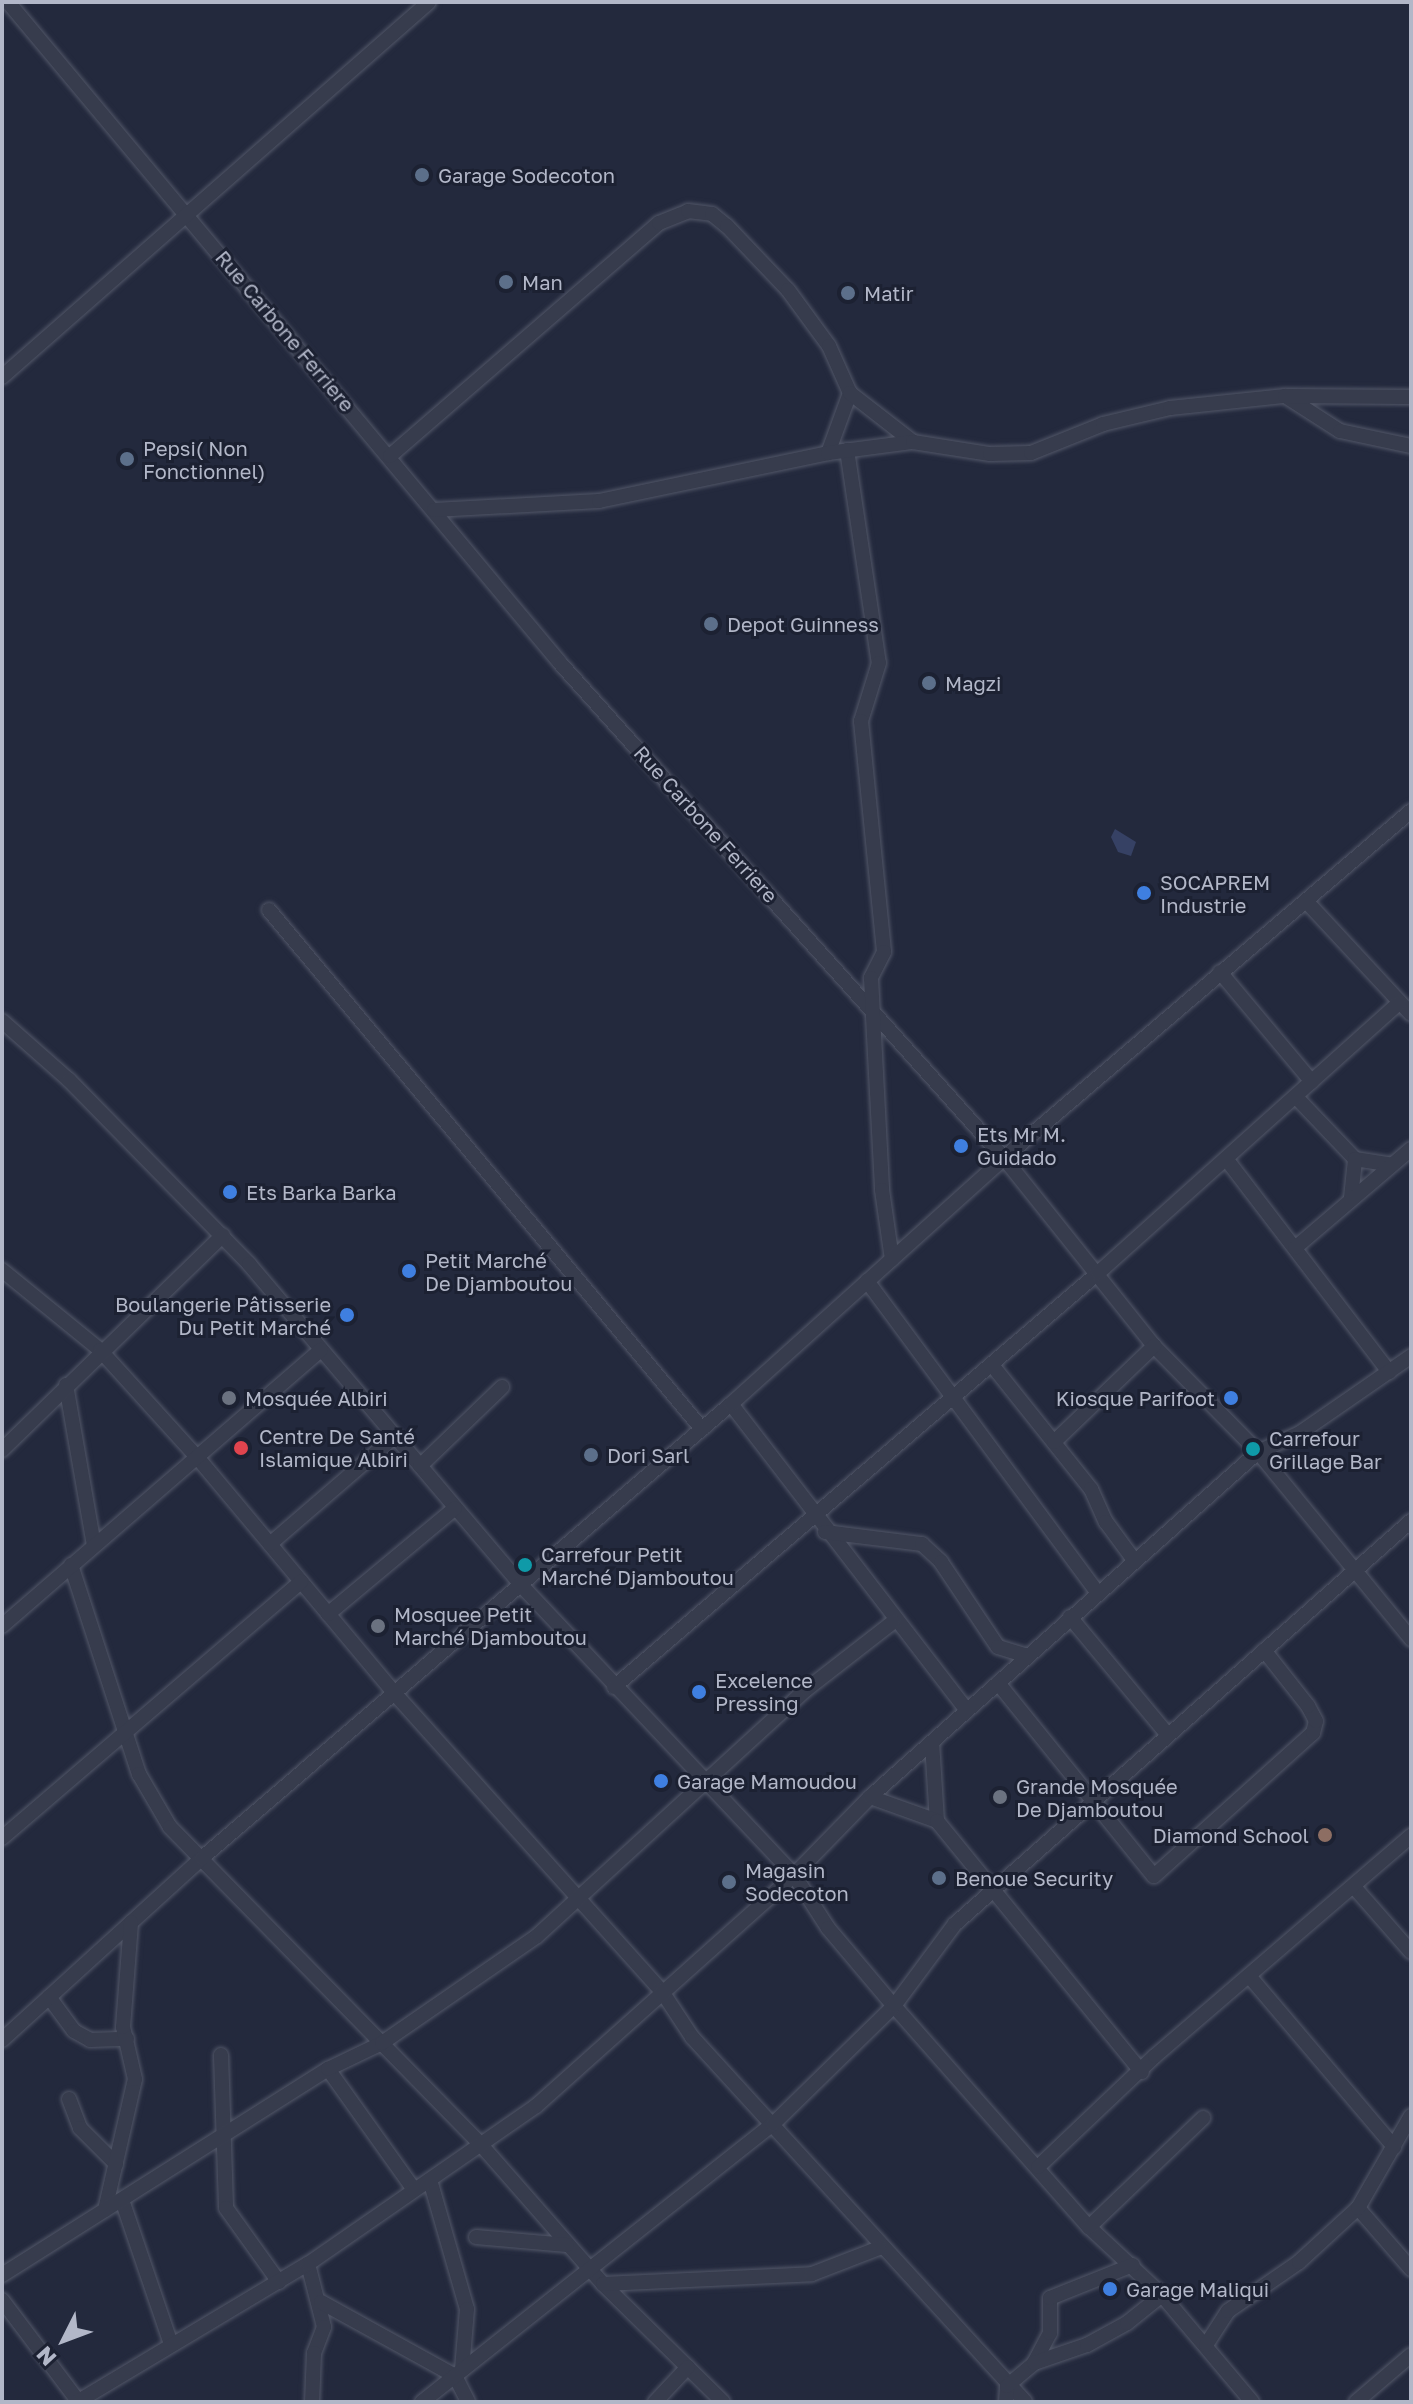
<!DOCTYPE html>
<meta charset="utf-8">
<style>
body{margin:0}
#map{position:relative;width:1413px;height:2404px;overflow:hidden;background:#23293d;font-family:"Golos Text",sans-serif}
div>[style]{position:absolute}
.water>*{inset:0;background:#364164}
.roads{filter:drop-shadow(0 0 2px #525768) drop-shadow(0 0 2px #525768)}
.minor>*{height:14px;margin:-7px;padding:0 7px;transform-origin:7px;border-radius:7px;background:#373c4d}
.dots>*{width:22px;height:22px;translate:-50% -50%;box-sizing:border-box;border:4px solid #1c2132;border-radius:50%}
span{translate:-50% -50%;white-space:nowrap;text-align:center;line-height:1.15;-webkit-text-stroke:6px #1c2132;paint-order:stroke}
.poi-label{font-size:20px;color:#b2b7c8}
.left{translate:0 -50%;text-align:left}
.right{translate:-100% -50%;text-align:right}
.street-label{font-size:20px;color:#b2b7c8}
.frame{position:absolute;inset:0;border:4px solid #b2b7c8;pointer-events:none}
.north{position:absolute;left:24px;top:2300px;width:80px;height:80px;-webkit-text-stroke:6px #1c2132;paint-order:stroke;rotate:228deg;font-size:22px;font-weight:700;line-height:32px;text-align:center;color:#b2b7c8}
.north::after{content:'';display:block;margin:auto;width:28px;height:36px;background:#b2b7c8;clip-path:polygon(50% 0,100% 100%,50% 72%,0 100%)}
</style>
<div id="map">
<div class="water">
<div style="clip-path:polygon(1115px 829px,1136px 842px,1131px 856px,1118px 852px,1111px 837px)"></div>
</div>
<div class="roads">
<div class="minor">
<div style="left:8px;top:2px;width:861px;rotate:50.13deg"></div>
<div style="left:560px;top:663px;width:665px;rotate:48.11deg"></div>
<div style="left:1004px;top:1158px;width:241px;rotate:51.4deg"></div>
<div style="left:1154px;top:1346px;width:148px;rotate:45.5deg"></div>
<div style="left:1258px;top:1452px;width:242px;rotate:50.7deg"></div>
<div style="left:2px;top:377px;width:568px;rotate:-41.29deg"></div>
<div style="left:1287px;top:397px;width:63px;rotate:32.7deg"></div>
<div style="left:1340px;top:431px;width:73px;rotate:11.9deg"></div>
<div style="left:847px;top:450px;width:215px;rotate:81.5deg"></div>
<div style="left:879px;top:663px;width:61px;rotate:107.2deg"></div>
<div style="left:861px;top:721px;width:232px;rotate:84.3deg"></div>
<div style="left:884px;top:952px;width:29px;rotate:117deg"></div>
<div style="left:871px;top:978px;width:212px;rotate:87deg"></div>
<div style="left:882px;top:1190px;width:70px;rotate:81.8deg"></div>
<div style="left:828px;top:453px;width:64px;rotate:-69.9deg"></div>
<div style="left:390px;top:456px;width:356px;rotate:-40.9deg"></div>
<div style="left:659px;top:223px;width:31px;rotate:-22deg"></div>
<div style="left:688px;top:211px;width:24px;rotate:7deg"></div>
<div style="left:712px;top:214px;width:19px;rotate:39deg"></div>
<div style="left:727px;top:226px;width:88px;rotate:46.4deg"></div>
<div style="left:788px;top:290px;width:69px;rotate:53.8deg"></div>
<div style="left:829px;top:346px;width:51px;rotate:65.9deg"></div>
<div style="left:850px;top:393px;width:80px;rotate:37.9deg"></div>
<div style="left:434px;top:510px;width:165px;rotate:-3.1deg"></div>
<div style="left:599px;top:501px;width:234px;rotate:-11.8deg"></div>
<div style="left:828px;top:453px;width:86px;rotate:-7.4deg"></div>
<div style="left:913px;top:442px;width:78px;rotate:8.9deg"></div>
<div style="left:990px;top:454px;width:41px;rotate:-1.4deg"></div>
<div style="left:1031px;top:453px;width:78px;rotate:-21.9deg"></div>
<div style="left:1103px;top:424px;width:69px;rotate:-13.4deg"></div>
<div style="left:1170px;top:408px;width:116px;rotate:-6deg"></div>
<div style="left:1285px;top:396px;width:126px;rotate:0.5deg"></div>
<div style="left:1306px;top:901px;width:154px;rotate:47.1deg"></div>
<div style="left:269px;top:910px;width:676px;rotate:50.16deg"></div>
<div style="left:1220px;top:972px;width:143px;rotate:50.1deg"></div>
<div style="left:2px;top:1021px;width:89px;rotate:41.4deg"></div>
<div style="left:69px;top:1080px;width:257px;rotate:45.6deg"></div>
<div style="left:249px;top:1264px;width:419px;rotate:49.7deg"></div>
<div style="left:520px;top:1584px;width:400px;rotate:46.7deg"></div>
<div style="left:794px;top:1875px;width:63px;rotate:57.3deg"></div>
<div style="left:828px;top:1928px;width:102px;rotate:49.8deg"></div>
<div style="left:894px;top:2006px;width:295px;rotate:48.6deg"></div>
<div style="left:1089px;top:2227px;width:100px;rotate:43deg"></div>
<div style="left:1162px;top:2295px;width:140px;rotate:49.9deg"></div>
<div style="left:1296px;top:1097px;width:86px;rotate:46.4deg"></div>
<div style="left:1355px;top:1159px;width:37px;rotate:9deg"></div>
<div style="left:1227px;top:1160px;width:267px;rotate:52.6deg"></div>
<div style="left:1351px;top:1198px;width:39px;rotate:-84deg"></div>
<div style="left:1295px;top:1248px;width:153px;rotate:-40.5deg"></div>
<div style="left:2px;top:1270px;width:127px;rotate:39.2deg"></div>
<div style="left:100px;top:1350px;width:144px;rotate:47.8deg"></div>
<div style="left:197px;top:1457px;width:310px;rotate:50.1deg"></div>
<div style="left:396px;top:1695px;width:397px;rotate:48.1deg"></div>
<div style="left:661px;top:1990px;width:56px;rotate:56.6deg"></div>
<div style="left:692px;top:2037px;width:494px;rotate:47.6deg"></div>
<div style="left:867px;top:1281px;width:387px;rotate:53.5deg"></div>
<div style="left:992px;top:1365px;width:159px;rotate:51.4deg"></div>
<div style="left:1091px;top:1489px;width:36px;rotate:66deg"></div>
<div style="left:1106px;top:1522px;width:47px;rotate:53.6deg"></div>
<div style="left:66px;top:1385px;width:162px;rotate:80.1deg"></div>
<div style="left:731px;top:1404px;width:387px;rotate:52.4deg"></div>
<div style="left:1054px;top:1442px;width:139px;rotate:-43.8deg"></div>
<div style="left:2px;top:1450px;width:308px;rotate:-44.2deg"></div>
<div style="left:420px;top:1466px;width:114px;rotate:-43.9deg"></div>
<div style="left:825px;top:1532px;width:98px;rotate:7.1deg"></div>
<div style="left:922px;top:1544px;width:26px;rotate:43deg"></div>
<div style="left:941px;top:1562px;width:102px;rotate:56.2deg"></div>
<div style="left:998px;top:1647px;width:30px;rotate:17deg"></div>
<div style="left:270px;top:1544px;width:165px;rotate:-40.8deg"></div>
<div style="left:71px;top:1565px;width:220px;rotate:72deg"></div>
<div style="left:139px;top:1774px;width:61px;rotate:59.7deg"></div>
<div style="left:170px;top:1827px;width:448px;rotate:45.6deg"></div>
<div style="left:483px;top:2147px;width:182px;rotate:48.8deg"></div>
<div style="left:603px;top:2284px;width:168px;rotate:44.5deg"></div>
<div style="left:328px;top:1614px;width:165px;rotate:-39.8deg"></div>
<div style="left:1070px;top:1617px;width:153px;rotate:50.3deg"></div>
<div style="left:2px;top:1626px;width:422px;rotate:-40.9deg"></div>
<div style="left:998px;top:1683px;width:248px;rotate:51.1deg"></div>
<div style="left:1154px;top:1876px;width:214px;rotate:-42deg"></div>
<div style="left:1313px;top:1733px;width:12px;rotate:-76deg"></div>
<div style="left:1316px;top:1721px;width:17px;rotate:-118deg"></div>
<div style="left:1308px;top:1706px;width:71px;rotate:-128.2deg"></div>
<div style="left:614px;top:1687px;width:637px;rotate:-40.54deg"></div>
<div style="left:1098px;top:1273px;width:404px;rotate:-41.9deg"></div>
<div style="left:932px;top:1742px;width:79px;rotate:86.4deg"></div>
<div style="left:870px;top:1797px;width:71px;rotate:19.7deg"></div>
<div style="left:937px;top:1821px;width:324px;rotate:50.8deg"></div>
<div style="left:2px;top:1838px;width:394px;rotate:-40.6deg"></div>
<div style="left:1354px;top:1887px;width:86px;rotate:48.8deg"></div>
<div style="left:1250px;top:1977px;width:223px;rotate:49.7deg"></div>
<div style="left:49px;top:1997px;width:42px;rotate:53.7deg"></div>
<div style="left:74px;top:2031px;width:18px;rotate:29deg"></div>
<div style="left:90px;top:2040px;width:37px;rotate:-2deg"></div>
<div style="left:2px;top:2040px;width:270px;rotate:-42.3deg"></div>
<div style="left:202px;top:1858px;width:697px;rotate:-40.64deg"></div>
<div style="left:731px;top:1404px;width:367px;rotate:-42deg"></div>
<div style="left:1004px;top:1158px;width:535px;rotate:-40.45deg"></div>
<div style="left:221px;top:2055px;width:153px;rotate:88.1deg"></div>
<div style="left:226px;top:2208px;width:91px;rotate:54.4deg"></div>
<div style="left:328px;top:2069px;width:146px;rotate:54.5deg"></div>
<div style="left:69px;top:2099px;width:31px;rotate:69deg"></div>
<div style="left:80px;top:2128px;width:51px;rotate:45deg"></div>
<div style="left:1038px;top:2167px;width:161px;rotate:-43.5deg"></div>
<div style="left:1155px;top:2056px;width:338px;rotate:-40.7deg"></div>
<div style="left:430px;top:2180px;width:134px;rotate:74deg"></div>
<div style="left:467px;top:2309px;width:61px;rotate:94.7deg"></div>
<div style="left:122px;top:2200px;width:152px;rotate:71.2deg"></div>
<div style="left:1358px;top:2208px;width:81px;rotate:49deg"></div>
<div style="left:105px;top:2210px;width:134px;rotate:-77.1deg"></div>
<div style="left:135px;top:2079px;width:53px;rotate:-103deg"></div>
<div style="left:123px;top:2027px;width:105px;rotate:-85.6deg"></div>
<div style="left:1089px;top:2227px;width:158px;rotate:-43.7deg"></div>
<div style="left:476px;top:2237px;width:91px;rotate:5deg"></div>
<div style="left:308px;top:2264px;width:65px;rotate:75.7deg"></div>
<div style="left:324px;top:2327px;width:28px;rotate:111deg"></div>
<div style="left:314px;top:2353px;width:49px;rotate:92.3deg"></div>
<div style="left:2px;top:2275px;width:386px;rotate:-32.3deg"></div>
<div style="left:328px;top:2069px;width:60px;rotate:-25.7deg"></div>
<div style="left:382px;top:2043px;width:188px;rotate:-34.6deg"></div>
<div style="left:537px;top:1936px;width:366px;rotate:-42.5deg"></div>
<div style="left:807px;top:1689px;width:109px;rotate:-37.9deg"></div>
<div style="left:603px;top:2284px;width:209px;rotate:-2.7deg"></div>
<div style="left:812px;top:2274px;width:72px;rotate:-21.2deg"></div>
<div style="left:2px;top:2300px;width:128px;rotate:53deg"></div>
<div style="left:321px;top:2302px;width:153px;rotate:28.9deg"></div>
<div style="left:455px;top:2376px;width:29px;rotate:63deg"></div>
<div style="left:1206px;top:2345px;width:40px;rotate:-57.1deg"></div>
<div style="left:1228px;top:2311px;width:86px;rotate:-34.6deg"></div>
<div style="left:1299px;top:2262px;width:80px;rotate:-42.5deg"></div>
<div style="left:1358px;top:2208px;width:106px;rotate:-60.1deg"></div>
<div style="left:1034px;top:2363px;width:34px;rotate:-62deg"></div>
<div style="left:1050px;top:2333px;width:35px;rotate:-90deg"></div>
<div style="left:1050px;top:2298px;width:89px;rotate:-21.7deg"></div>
<div style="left:77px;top:2402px;width:269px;rotate:-30.9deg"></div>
<div style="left:308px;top:2264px;width:277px;rotate:-34.7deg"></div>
<div style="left:536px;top:2106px;width:346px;rotate:-41.8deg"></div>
<div style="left:794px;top:1875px;width:109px;rotate:-45.7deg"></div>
<div style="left:870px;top:1797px;width:519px;rotate:-41.64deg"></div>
<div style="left:1258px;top:1452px;width:46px;rotate:-24.3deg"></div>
<div style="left:1300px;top:1433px;width:135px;rotate:-34.7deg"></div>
<div style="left:422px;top:2402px;width:448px;rotate:-38.4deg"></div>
<div style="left:773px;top:2124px;width:169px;rotate:-44.3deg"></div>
<div style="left:894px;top:2006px;width:102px;rotate:-53.4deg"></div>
<div style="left:955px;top:1924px;width:609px;rotate:-41.47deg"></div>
<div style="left:655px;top:2402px;width:48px;rotate:-46.7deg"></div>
<div style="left:1006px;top:2402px;width:16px;rotate:-86deg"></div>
<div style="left:1007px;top:2386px;width:35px;rotate:-40deg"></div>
<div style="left:1034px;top:2363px;width:56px;rotate:-18.8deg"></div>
<div style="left:1087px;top:2345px;width:46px;rotate:-28.8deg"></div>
<div style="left:1127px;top:2323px;width:45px;rotate:-38.7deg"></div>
<div style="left:1356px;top:2402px;width:72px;rotate:-40.5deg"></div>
</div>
</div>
<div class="dots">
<div style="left:422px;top:175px;background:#5c6f8a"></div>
<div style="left:506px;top:282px;background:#5c6f8a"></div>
<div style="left:848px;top:293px;background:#5c6f8a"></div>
<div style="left:127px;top:459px;background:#5c6f8a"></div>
<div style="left:711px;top:624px;background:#5c6f8a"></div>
<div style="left:929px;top:683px;background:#5c6f8a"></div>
<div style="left:1144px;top:893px;background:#3f7fe0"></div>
<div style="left:961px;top:1146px;background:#3f7fe0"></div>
<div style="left:230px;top:1192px;background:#3f7fe0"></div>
<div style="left:409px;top:1271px;background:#3f7fe0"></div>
<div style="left:347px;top:1315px;background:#3f7fe0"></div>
<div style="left:229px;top:1398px;background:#6b7280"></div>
<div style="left:1231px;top:1398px;background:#3f7fe0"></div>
<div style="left:241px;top:1448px;background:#e0444e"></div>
<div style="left:1253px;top:1449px;background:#0f9aa8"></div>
<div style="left:591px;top:1455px;background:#5c6f8a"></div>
<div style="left:525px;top:1565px;background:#0f9aa8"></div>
<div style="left:378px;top:1626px;background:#6b7280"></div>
<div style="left:699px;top:1692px;background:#3f7fe0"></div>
<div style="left:661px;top:1781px;background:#3f7fe0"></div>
<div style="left:1000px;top:1797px;background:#6b7280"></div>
<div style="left:1325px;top:1835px;background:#8d6e63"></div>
<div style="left:939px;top:1878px;background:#5c6f8a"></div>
<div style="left:729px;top:1882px;background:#5c6f8a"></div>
<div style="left:1110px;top:2289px;background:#3f7fe0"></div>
</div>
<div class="poi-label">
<span class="left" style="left:438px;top:175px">Garage Sodecoton</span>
<span class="left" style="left:522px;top:282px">Man</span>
<span class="left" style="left:864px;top:293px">Matir</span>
<span class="left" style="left:143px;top:460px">Pepsi( Non<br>Fonctionnel)</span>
<span class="left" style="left:727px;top:624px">Depot Guinness</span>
<span class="left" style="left:945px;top:683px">Magzi</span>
<span class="left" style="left:1160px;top:894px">SOCAPREM<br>Industrie</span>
<span class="left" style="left:977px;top:1146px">Ets Mr M.<br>Guidado</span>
<span class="left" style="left:246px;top:1192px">Ets Barka Barka</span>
<span class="left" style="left:425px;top:1272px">Petit Marché<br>De Djamboutou</span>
<span class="right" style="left:331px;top:1316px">Boulangerie Pâtisserie<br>Du Petit Marché</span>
<span class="left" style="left:245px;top:1398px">Mosquée Albiri</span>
<span class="right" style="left:1215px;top:1398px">Kiosque Parifoot</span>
<span class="left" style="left:259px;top:1448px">Centre De Santé<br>Islamique Albiri</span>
<span class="left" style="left:1269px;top:1450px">Carrefour<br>Grillage Bar</span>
<span class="left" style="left:607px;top:1455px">Dori Sarl</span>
<span class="left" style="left:541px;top:1566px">Carrefour Petit<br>Marché Djamboutou</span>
<span class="left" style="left:394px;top:1626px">Mosquee Petit<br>Marché Djamboutou</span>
<span class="left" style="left:715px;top:1692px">Excelence<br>Pressing</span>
<span class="left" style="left:677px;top:1781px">Garage Mamoudou</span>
<span class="left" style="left:1016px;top:1798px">Grande Mosquée<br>De Djamboutou</span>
<span class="right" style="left:1309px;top:1835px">Diamond School</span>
<span class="left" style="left:745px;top:1882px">Magasin<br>Sodecoton</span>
<span class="left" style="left:955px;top:1878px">Benoue Security</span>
<span class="left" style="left:1126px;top:2289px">Garage Maliqui</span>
</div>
<div class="street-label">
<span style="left:285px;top:331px;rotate:50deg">Rue Carbone Ferriere</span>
<span style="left:706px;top:824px;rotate:48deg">Rue Carbone Ferriere</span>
</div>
<div class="frame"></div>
<div class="north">N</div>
</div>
